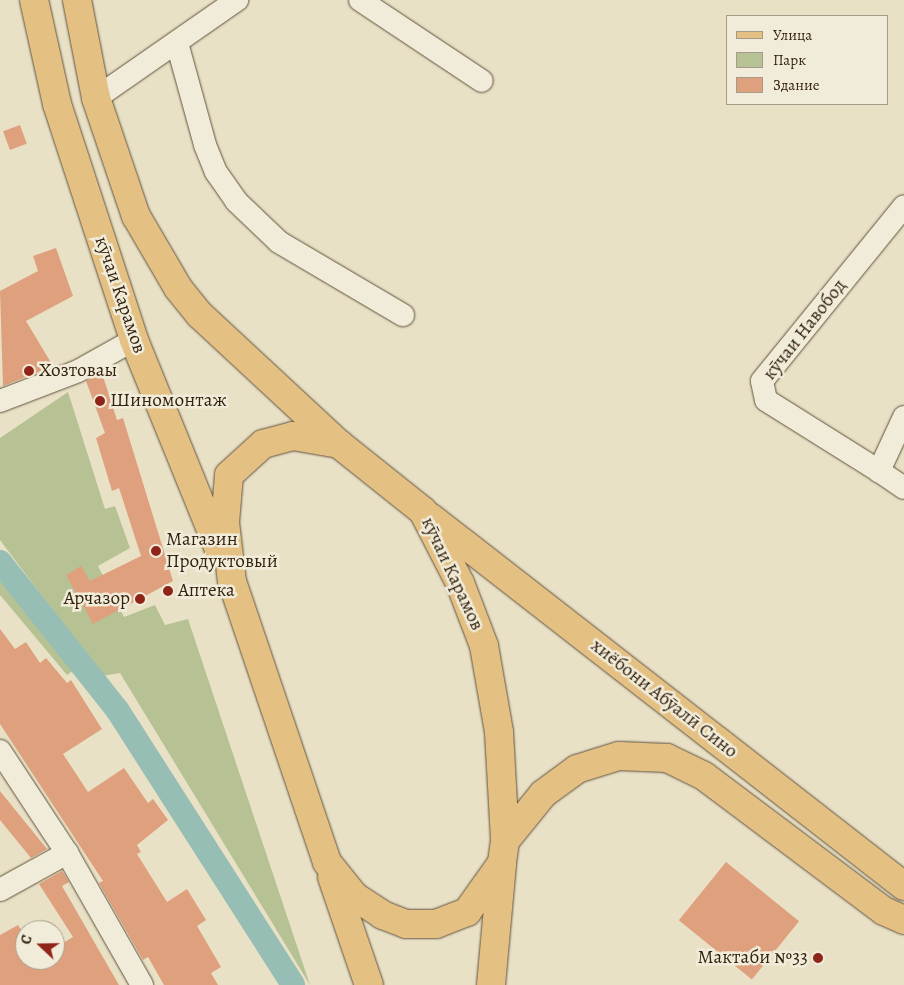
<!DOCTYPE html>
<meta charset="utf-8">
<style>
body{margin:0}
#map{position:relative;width:904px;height:985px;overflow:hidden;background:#e9e1c6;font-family:Alegreya,serif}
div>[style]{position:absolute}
.green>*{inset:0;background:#b7c294}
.canal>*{height:24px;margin:-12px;padding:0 12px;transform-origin:12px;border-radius:12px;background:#97beb4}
.building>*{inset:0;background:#dfa07d;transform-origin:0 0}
.roads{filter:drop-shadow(0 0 1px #61523c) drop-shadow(0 0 1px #61523c)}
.minor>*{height:22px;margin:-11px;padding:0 11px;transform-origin:11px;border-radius:11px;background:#f1ecda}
.major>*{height:28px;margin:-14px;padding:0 14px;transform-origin:14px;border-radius:14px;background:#e4c083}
.dots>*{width:14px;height:14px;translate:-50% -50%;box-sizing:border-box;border:2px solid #f1ecda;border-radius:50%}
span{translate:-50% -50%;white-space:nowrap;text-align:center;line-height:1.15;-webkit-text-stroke:5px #f1ecda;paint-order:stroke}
.street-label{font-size:19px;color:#34220e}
.poi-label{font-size:19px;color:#34220e}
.left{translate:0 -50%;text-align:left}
.right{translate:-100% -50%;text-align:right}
.legend{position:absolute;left:726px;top:15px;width:162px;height:90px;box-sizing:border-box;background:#f1ecda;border:1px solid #a59b88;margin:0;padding:6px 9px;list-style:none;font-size:15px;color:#34220e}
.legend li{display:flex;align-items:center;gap:10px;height:25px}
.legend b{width:25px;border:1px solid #a59b88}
.north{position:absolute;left:15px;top:920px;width:50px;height:50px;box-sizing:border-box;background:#f1ecda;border:1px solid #a59b88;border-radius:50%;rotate:291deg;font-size:14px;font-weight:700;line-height:20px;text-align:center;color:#34220e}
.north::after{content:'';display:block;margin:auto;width:18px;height:22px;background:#8f2418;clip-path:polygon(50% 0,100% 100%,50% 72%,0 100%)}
</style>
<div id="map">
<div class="green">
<div style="clip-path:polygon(68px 392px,105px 509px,115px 506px,130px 548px,98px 566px,124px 617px,155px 605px,165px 625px,188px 619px,310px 985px,120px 673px,102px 676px,0 540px,0 438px)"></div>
<div style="clip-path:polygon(0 573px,77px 668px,67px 675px,0 595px)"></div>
</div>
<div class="canal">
<div style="left:0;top:562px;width:190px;rotate:51.6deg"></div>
<div style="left:118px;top:711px;width:325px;rotate:57.4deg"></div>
</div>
<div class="building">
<div style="left:20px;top:125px;width:20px;height:18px;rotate:70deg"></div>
<div style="clip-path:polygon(56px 248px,73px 296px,26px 321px,53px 366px,3px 386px,0 291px,38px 271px,33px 256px)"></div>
<div style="clip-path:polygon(102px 373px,117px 420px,123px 418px,173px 581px,93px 624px,66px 575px,81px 566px,90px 581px,141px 556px,119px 488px,112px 491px,96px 438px,105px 433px,86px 381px)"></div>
<div style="clip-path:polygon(0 629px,15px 649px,26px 642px,40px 663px,46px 658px,67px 683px,71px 680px,102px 729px,63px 754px,88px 792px,124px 768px,148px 803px,153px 799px,168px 820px,137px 845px,141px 852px,137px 854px,167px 902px,187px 889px,206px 920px,197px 926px,221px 967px,211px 973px,218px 985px,164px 985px,148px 957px,143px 960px,99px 883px,103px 881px,0 724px)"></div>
<div style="clip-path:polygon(0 791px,47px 849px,31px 858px,0 820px)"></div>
<div style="left:726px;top:862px;width:94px;height:75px;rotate:39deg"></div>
<div style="clip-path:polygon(62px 871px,69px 882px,62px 886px,119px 985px,0 985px,0 935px,18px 925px,25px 936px,25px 965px,34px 960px,55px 960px,55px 948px,73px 937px,39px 884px)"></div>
</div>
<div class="roads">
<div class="minor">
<div style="left:360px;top:0;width:146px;rotate:33.6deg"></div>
<div style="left:177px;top:43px;width:106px;rotate:74.6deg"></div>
<div style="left:205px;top:145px;width:29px;rotate:68deg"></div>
<div style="left:216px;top:172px;width:35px;rotate:55deg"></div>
<div style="left:236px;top:201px;width:59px;rotate:43.6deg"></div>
<div style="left:279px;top:242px;width:144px;rotate:30.5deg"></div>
<div style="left:96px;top:98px;width:172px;rotate:-34.8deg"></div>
<div style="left:0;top:401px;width:84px;rotate:-21deg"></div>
<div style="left:78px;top:371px;width:64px;rotate:-29deg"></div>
<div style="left:904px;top:417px;width:60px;rotate:114.8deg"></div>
<div style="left:879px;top:471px;width:30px;rotate:34deg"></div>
<div style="left:879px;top:471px;width:133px;rotate:-147.9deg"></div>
<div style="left:766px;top:400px;width:19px;rotate:-102deg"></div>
<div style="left:762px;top:381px;width:225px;rotate:-50.9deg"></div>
<div style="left:0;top:751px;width:122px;rotate:56.7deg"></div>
<div style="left:67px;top:853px;width:152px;rotate:60.4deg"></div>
<div style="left:0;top:890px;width:77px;rotate:-28.9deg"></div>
</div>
<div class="major">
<div style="left:34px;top:0;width:107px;rotate:77.5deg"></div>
<div style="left:57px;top:104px;width:248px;rotate:71.9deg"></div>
<div style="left:134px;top:340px;width:229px;rotate:67.9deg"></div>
<div style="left:77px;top:0;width:100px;rotate:79deg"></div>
<div style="left:96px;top:98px;width:125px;rotate:71.3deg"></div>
<div style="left:136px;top:216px;width:83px;rotate:59.7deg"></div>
<div style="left:178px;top:288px;width:35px;rotate:51deg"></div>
<div style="left:200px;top:315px;width:190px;rotate:42.9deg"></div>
<div style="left:293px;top:436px;width:47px;rotate:9.9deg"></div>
<div style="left:339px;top:444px;width:107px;rotate:38.6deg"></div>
<div style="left:423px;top:511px;width:81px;rotate:62.8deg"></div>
<div style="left:460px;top:583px;width:67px;rotate:69.1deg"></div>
<div style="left:484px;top:646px;width:87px;rotate:80.1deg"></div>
<div style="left:499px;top:732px;width:109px;rotate:86.8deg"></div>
<div style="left:505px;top:841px;width:22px;rotate:98deg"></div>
<div style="left:502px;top:863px;width:60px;rotate:125.5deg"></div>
<div style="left:467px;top:912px;width:33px;rotate:159deg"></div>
<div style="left:436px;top:924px;width:30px;rotate:180deg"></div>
<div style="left:406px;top:924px;width:25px;rotate:-159deg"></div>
<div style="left:383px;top:915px;width:33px;rotate:-147deg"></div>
<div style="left:355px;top:897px;width:45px;rotate:-128.7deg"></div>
<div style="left:327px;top:862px;width:296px;rotate:-108.7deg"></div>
<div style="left:232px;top:582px;width:60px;rotate:-96.7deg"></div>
<div style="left:225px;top:522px;width:47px;rotate:-85.1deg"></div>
<div style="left:229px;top:475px;width:46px;rotate:-42.4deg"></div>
<div style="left:263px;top:444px;width:31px;rotate:-15deg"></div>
<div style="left:430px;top:517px;width:601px;rotate:37.9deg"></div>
<div style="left:505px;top:841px;width:60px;rotate:-51deg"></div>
<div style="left:543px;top:794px;width:42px;rotate:-36.3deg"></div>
<div style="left:577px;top:769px;width:44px;rotate:-17.2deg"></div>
<div style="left:619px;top:756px;width:48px;rotate:2.4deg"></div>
<div style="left:667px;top:758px;width:41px;rotate:25.9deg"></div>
<div style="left:704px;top:776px;width:225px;rotate:36.9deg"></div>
<div style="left:884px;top:911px;width:22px;rotate:24deg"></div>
<div style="left:332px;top:877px;width:114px;rotate:71.1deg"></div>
<div style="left:491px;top:985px;width:121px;rotate:-84.8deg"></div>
</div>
</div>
<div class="dots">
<div style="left:29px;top:371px;background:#8f2418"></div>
<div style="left:100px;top:401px;background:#8f2418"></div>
<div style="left:156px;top:551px;background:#8f2418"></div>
<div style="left:168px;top:591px;background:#8f2418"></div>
<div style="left:140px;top:599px;background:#8f2418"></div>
<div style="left:818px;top:958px;background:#8f2418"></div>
</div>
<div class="street-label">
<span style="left:120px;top:295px;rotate:71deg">кӯчаи Карамов</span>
<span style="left:805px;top:330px;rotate:-52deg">кӯчаи Навобод</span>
<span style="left:452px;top:574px;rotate:65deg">кӯчаи Карамов</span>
<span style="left:664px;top:699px;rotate:38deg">хиёбони Абӯалӣ Сино</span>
</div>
<div class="poi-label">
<span class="left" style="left:39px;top:371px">Хозтоваы</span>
<span class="left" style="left:110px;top:401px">Шиномонтаж</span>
<span class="left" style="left:166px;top:551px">Магазин<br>Продуктовый</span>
<span class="left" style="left:178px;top:591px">Аптека</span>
<span class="right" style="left:130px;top:599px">Арчазор</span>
<span class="right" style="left:808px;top:958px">Мактаби №33</span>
</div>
<ul class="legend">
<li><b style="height:6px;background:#e4c083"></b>Улица</li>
<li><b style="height:14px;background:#b7c294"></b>Парк</li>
<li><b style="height:14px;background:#dfa07d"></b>Здание</li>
</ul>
<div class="north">С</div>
</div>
